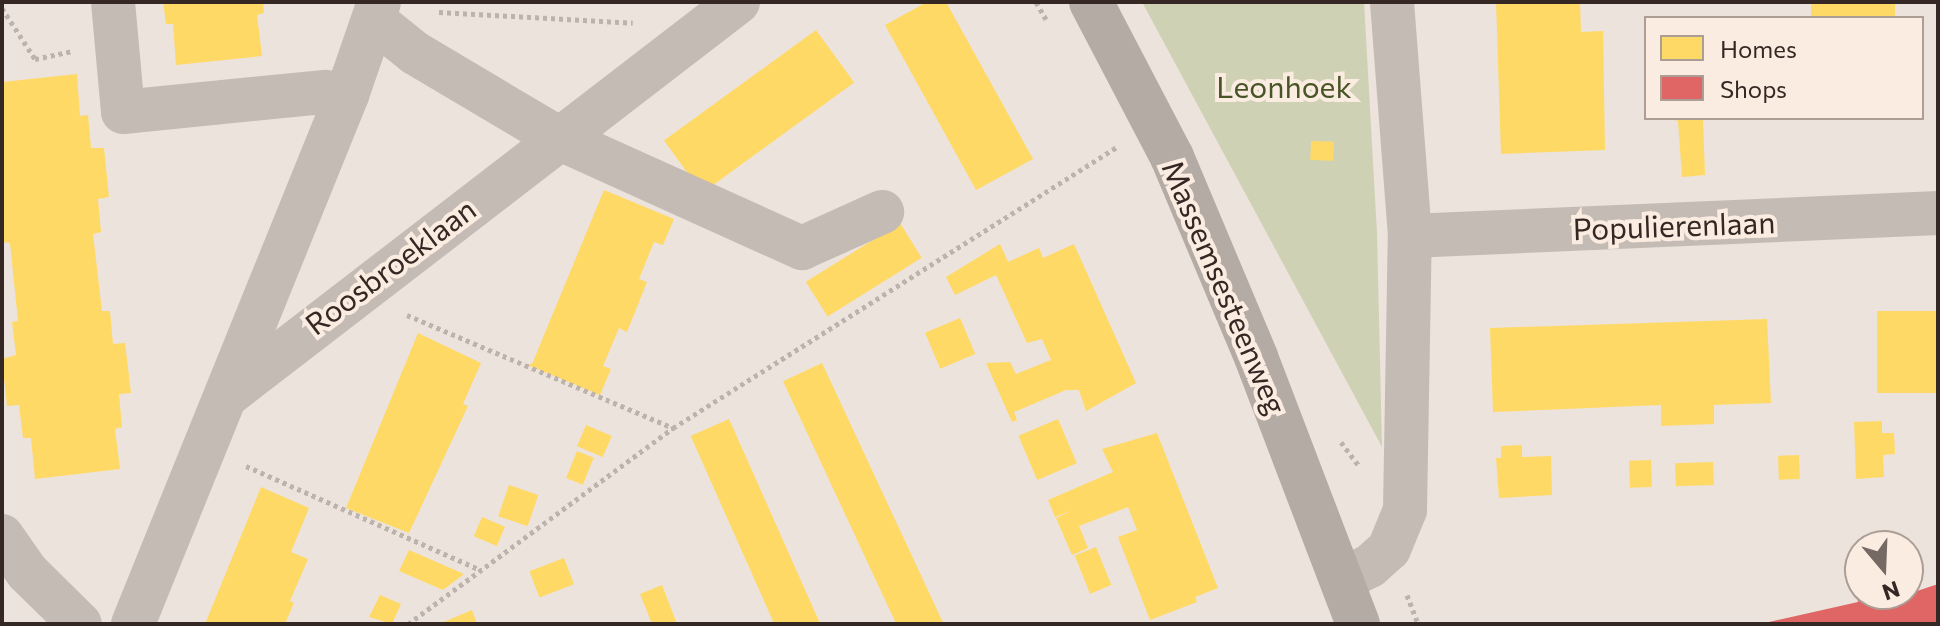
<!DOCTYPE html>
<style>
body{margin:0}
#map{position:relative;width:1940px;height:626px;overflow:hidden;background:#ece3dc;font-family:Commissioner,sans-serif}
div>[style]{position:absolute}
.green>*{inset:0;background:#cfd1b4}
.homes>*{inset:0;background:#ffd966;transform-origin:0 0}
.shops>*{inset:0;background:#e06666}
.path>*{height:5px;margin-top:-2.5px;transform-origin:0;background:repeating-linear-gradient(90deg,#bdb3ad 0 4px,transparent 0 8px)}
.street>*{height:44px;margin:-22px;padding:0 22px;transform-origin:22px;border-radius:22px;background:#c4bbb5}
.secondary>*{height:44px;margin:-22px;padding:0 22px;transform-origin:22px;border-radius:22px;background:#b5aba5}
span{translate:-50% -50%;white-space:nowrap;text-align:center;line-height:1.15;-webkit-text-stroke:8px #fbece1;paint-order:stroke}
.park-label{font-size:30px;color:#485526}
.street-label{font-size:30px;color:#352824}
.frame{position:absolute;inset:0;border:4px solid #352824;pointer-events:none}
.legend{position:absolute;left:1644px;top:16px;width:280px;height:104px;box-sizing:border-box;background:#fbece1;border:2px solid #ac9e95;margin:0;padding:10px 14px;list-style:none;font-size:24px;color:#352824}
.legend li{display:flex;align-items:center;gap:16px;height:40px}
.legend b{width:40px;border:2px solid #ac9e95}
.north{position:absolute;left:1844px;top:530px;width:80px;height:80px;box-sizing:border-box;background:#fbece1;border:2px solid #ac9e95;border-radius:50%;rotate:161deg;font-size:22px;font-weight:700;line-height:32px;text-align:center;color:#352824}
.north::after{content:'';display:block;margin:auto;width:28px;height:36px;background:#756964;clip-path:polygon(50% 0,100% 100%,50% 72%,0 100%)}
</style>
<div id="map">
<div class="green">
<div style="clip-path:polygon(1142px 2px,1364px 2px,1377px 233px,1382px 447px)"></div>
</div>
<div class="homes">
<div style="clip-path:polygon(163px 2px,263px 2px,264px 13px,257px 15px,262px 56px,176px 65px,173px 24px,166px 24px)"></div>
<div style="clip-path:polygon(927px 2px,946px 2px,1033px 159px,976px 190px,885px 25px)"></div>
<div style="clip-path:polygon(1496px 2px,1580px 2px,1581px 32px,1603px 31px,1605px 150px,1501px 154px)"></div>
<div style="left:1811px;top:2px;width:84px;height:16px"></div>
<div style="left:816px;top:30px;width:65px;height:188px;rotate:54deg"></div>
<div style="clip-path:polygon(77px 74px,80px 116px,88px 115px,91px 148px,104px 148px,109px 197px,98px 199px,101px 232px,93px 234px,102px 311px,110px 311px,113px 344px,125px 343px,131px 393px,119px 394px,122px 427px,115px 429px,120px 469px,35px 479px,31px 438px,23px 438px,19px 405px,7px 406px,2px 359px,16px 355px,12px 322px,18px 321px,10px 243px,2px 242px,2px 82px)"></div>
<div style="clip-path:polygon(1667px 118px,1703px 118px,1705px 175px,1682px 177px,1678px 121px)"></div>
<div style="left:1311px;top:141px;width:23px;height:19px;rotate:2deg"></div>
<div style="clip-path:polygon(604px 190px,674px 219px,663px 245px,654px 242px,639px 279px,647px 282px,627px 332px,619px 328px,603px 366px,611px 369px,600px 395px,525px 364px,532px 364px)"></div>
<div style="left:900px;top:223px;width:41px;height:111px;rotate:58deg"></div>
<div style="clip-path:polygon(1000px 244px,1008px 262px,1039px 248px,1043px 258px,1074px 244px,1136px 383px,1086px 411px,1079px 390px,1066px 390px,1014px 412px,1017px 420px,1012px 422px,986px 363px,1010px 362px,1016px 374px,1051px 360px,1042px 339px,1027px 343px,996px 275px,955px 295px,946px 277px)"></div>
<div style="left:1938px;top:311px;width:82px;height:61px;rotate:90deg"></div>
<div style="left:960px;top:318px;width:39px;height:38px;rotate:67deg"></div>
<div style="clip-path:polygon(1767px 319px,1771px 403px,1714px 405px,1714px 424px,1661px 426px,1661px 405px,1493px 412px,1490px 328px)"></div>
<div style="clip-path:polygon(418px 333px,481px 363px,463px 404px,468px 406px,409px 533px,346px 508px)"></div>
<div style="left:822px;top:363px;width:289px;height:43px;rotate:65deg"></div>
<div style="left:729px;top:419px;width:225px;height:42px;rotate:66deg"></div>
<div style="left:1058px;top:419px;width:48px;height:43px;rotate:67deg"></div>
<div style="clip-path:polygon(1882px 421px,1882px 433px,1894px 433px,1895px 454px,1883px 455px,1884px 477px,1856px 479px,1854px 422px)"></div>
<div style="left:586px;top:425px;width:28px;height:23px;rotate:23deg"></div>
<div style="clip-path:polygon(1157px 433px,1218px 588px,1195px 597px,1197px 602px,1150px 620px,1118px 537px,1137px 530px,1128px 507px,1079px 526px,1088px 548px,1072px 555px,1056px 518px,1071px 511px,1055px 517px,1048px 500px,1113px 472px,1102px 449px)"></div>
<div style="clip-path:polygon(1522px 445px,1522px 457px,1551px 456px,1552px 495px,1499px 498px,1496px 458px,1501px 458px,1501px 446px)"></div>
<div style="left:577px;top:451px;width:18px;height:29px;rotate:22deg"></div>
<div style="left:1799px;top:455px;width:24px;height:21px;rotate:88deg"></div>
<div style="left:1651px;top:460px;width:27px;height:22px;rotate:88deg"></div>
<div style="left:1713px;top:462px;width:23px;height:38px;rotate:88deg"></div>
<div style="left:509px;top:485px;width:31px;height:33px;rotate:19deg"></div>
<div style="clip-path:polygon(261px 487px,309px 508px,291px 552px,308px 559px,290px 601px,294px 603px,285px 624px,205px 624px)"></div>
<div style="left:482px;top:517px;width:25px;height:21px;rotate:23deg"></div>
<div style="left:1096px;top:547px;width:41px;height:23px;rotate:68deg"></div>
<div style="clip-path:polygon(409px 550px,464px 574px,443px 590px,399px 571px)"></div>
<div style="left:564px;top:558px;width:28px;height:37px;rotate:69deg"></div>
<div style="clip-path:polygon(662px 585px,677px 624px,652px 624px,640px 594px)"></div>
<div style="clip-path:polygon(380px 595px,401px 604px,392px 624px,369px 617px)"></div>
<div style="clip-path:polygon(472px 610px,477px 624px,439px 624px)"></div>
</div>
<div class="shops">
<div style="clip-path:polygon(1860px 564px,1860px 594px,1908px 594px,1938px 584px,1938px 624px,1760px 624px,1858px 602px,1851px 567px)"></div>
</div>
<div class="path">
<div style="left:1036px;top:2px;width:20px;rotate:60deg"></div>
<div style="left:2px;top:8px;width:61px;rotate:57.1deg"></div>
<div style="left:35px;top:59px;width:39px;rotate:-12deg"></div>
<div style="left:439px;top:12px;width:194px;rotate:3.2deg"></div>
<div style="left:407px;top:315px;width:289px;rotate:23deg"></div>
<div style="left:1341px;top:442px;width:30px;rotate:53deg"></div>
<div style="left:246px;top:466px;width:257px;rotate:23.9deg"></div>
<div style="left:1407px;top:595px;width:31px;rotate:69deg"></div>
<div style="left:408px;top:624px;width:330px;rotate:-36.5deg"></div>
<div style="left:673px;top:428px;width:525px;rotate:-32.33deg"></div>
</div>
<div class="street">
<div style="left:113px;top:2px;width:110px;rotate:84.8deg"></div>
<div style="left:123px;top:112px;width:203px;rotate:-5.7deg"></div>
<div style="left:325px;top:92px;width:22px;rotate:8deg"></div>
<div style="left:375px;top:21px;width:51px;rotate:38.7deg"></div>
<div style="left:415px;top:53px;width:166px;rotate:30.7deg"></div>
<div style="left:558px;top:138px;width:268px;rotate:24.3deg"></div>
<div style="left:802px;top:248px;width:88px;rotate:-24.2deg"></div>
<div style="left:1410px;top:236px;width:529px;rotate:-2.49deg"></div>
<div style="left:230px;top:393px;width:641px;rotate:-37.58deg"></div>
<div style="left:2px;top:536px;width:44px;rotate:55.2deg"></div>
<div style="left:27px;top:572px;width:74px;rotate:44.5deg"></div>
<div style="left:1344px;top:579px;width:29px;rotate:-27deg"></div>
<div style="left:1370px;top:566px;width:25px;rotate:-42deg"></div>
<div style="left:1389px;top:549px;width:42px;rotate:-67.7deg"></div>
<div style="left:1405px;top:510px;width:274px;rotate:-89deg"></div>
<div style="left:1410px;top:236px;width:235px;rotate:-94.4deg"></div>
<div style="left:133px;top:624px;width:571px;rotate:-67.97deg"></div>
<div style="left:347px;top:95px;width:98px;rotate:-71deg"></div>
</div>
<div class="secondary">
<div style="left:1091px;top:2px;width:175px;rotate:62.4deg"></div>
<div style="left:1172px;top:157px;width:217px;rotate:67.2deg"></div>
<div style="left:1256px;top:357px;width:286px;rotate:69.1deg"></div>
</div>
<div class="park-label">
<span style="left:1284px;top:86px">Leonhoek</span>
</div>
<div class="street-label">
<span style="left:1674px;top:225px;rotate:-2deg">Populierenlaan</span>
<span style="left:390px;top:266px;rotate:-37deg">Roosbroeklaan</span>
<span style="left:1225px;top:287px;rotate:67deg">Massemsesteenweg</span>
</div>
<div class="frame"></div>
<ul class="legend">
<li><b style="height:22px;background:#ffd966"></b>Homes</li>
<li><b style="height:22px;background:#e06666"></b>Shops</li>
</ul>
<div class="north">N</div>
</div>
